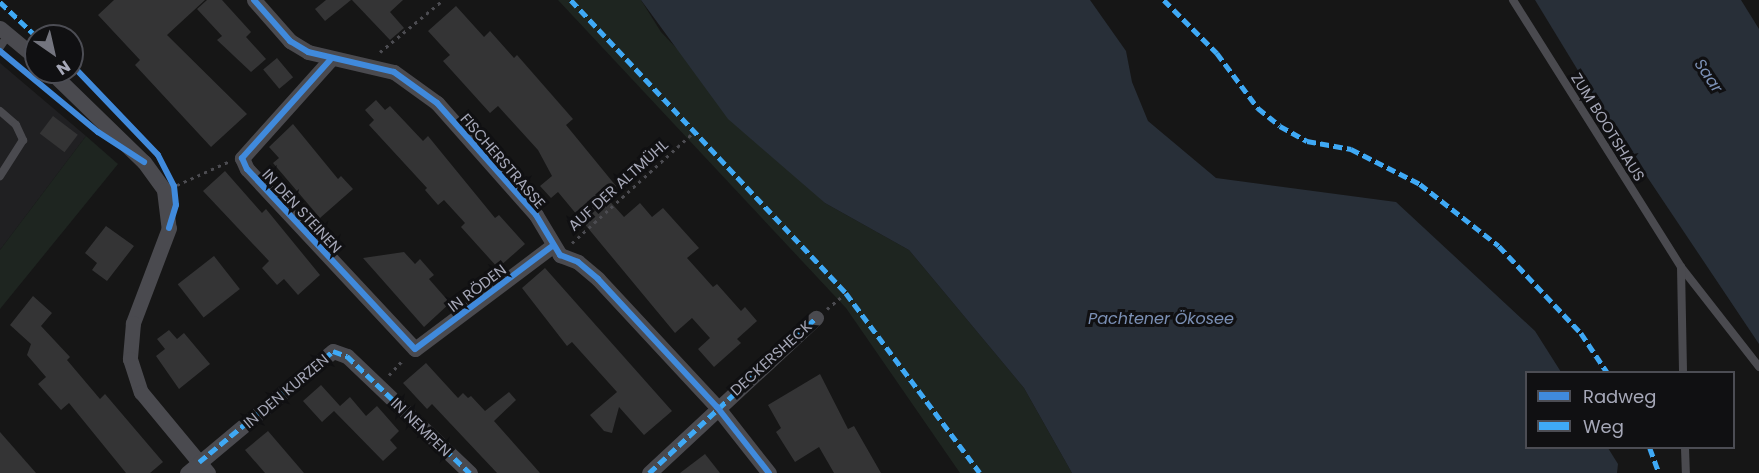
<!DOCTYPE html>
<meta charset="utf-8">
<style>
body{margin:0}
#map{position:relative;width:1759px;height:473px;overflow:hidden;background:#161616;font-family:Poppins,sans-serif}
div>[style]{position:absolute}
.built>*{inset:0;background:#202022}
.green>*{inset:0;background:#1e2520}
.water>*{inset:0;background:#282f38}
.building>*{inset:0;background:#343435;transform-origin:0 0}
.path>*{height:3px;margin-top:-1.5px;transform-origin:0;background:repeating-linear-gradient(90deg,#4c4c51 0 3px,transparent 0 7.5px)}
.service>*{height:8px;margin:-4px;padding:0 4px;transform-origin:4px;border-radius:4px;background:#4a4a4f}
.minor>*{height:15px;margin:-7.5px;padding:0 7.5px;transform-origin:7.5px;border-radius:7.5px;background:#4a4a4f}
.quiet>*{height:4.5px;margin-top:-2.25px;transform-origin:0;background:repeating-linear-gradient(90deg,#3fa9f5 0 9px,transparent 0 13.5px)}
.cycleway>*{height:6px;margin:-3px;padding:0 3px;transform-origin:3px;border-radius:3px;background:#408adc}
span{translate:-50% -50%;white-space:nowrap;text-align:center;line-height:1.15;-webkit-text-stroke:6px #101012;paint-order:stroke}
.street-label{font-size:15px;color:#a6a8b8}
.water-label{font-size:16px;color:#7b90b5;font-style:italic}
.legend{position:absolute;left:1525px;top:371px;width:210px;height:78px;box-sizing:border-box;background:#101012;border:2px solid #4c4d54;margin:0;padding:8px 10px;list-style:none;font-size:18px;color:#a6a8b8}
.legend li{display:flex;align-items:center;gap:12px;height:30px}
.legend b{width:30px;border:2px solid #4c4d54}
.north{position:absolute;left:24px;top:24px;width:60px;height:60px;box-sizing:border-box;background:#101012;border:2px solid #4c4d54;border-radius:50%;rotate:146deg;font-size:16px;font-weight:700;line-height:24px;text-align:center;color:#a6a8b8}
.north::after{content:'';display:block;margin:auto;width:21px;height:27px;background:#74757f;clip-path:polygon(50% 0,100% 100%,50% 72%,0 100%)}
</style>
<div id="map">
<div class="built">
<div style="clip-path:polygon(0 63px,86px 136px,0 250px)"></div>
</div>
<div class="green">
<div style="clip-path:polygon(558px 0,641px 0,661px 32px,825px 203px,909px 250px,1024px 388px,1072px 473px,960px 473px,846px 308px)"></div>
<div style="clip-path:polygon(86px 136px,118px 164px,0 309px,0 250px)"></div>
</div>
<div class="water">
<div style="clip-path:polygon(641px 0,1090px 0,1126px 51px,1132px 82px,1148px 121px,1216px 178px,1396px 202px,1535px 331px,1561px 372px,1526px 372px,1526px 448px,1608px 448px,1618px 464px,1617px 473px,1072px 473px,1024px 388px,909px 250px,825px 203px,728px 119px)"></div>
<div style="clip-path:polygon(1535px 0,1741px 0,1759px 29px,1759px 344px,1599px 105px)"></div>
</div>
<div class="building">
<div style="clip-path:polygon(114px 0,205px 0,167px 35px,247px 114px,211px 147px,135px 65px,140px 60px,98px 15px)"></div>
<div style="clip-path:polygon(207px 0,222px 0,251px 32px,246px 37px,266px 59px,251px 72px,217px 40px,222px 36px,197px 9px)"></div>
<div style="clip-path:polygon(326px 0,351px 0,325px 21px,315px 9px)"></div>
<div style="clip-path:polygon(352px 0,403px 0,390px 12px,404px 28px,390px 40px)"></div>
<div style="clip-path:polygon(456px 6px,484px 37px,490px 31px,514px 58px,517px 55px,573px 119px,566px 125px,616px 186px,605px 196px,624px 217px,640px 203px,652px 217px,663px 208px,699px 248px,687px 258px,713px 287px,717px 284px,741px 311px,745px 307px,757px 321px,737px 339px,741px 343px,714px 367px,698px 349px,710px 338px,692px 318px,675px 333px,558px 192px,551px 198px,540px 186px,552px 176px,538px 150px,498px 106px,490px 113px,443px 61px,450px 55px,428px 31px)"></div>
<div style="left:277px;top:58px;width:25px;height:18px;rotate:50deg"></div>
<div style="clip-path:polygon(376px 100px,385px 110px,390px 106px,423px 141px,428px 136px,495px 218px,499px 215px,525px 244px,498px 268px,461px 227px,465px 223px,444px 200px,438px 205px,425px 190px,427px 188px,369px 125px,374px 120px,365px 110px)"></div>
<div style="left:53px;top:116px;width:31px;height:22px;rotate:37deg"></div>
<div style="clip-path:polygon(293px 124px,338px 179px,341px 176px,353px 189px,320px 218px,273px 163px,279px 158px,269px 147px)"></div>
<div style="clip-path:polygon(225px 171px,262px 213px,266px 209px,320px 275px,298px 295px,284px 279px,277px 285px,262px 268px,269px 261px,203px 191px)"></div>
<div style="clip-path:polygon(106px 226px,134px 246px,107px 281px,92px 270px,97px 263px,85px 253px)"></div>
<div style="clip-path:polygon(404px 252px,415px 264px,420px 259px,434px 275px,429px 279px,450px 303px,424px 327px,363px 258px)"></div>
<div style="left:214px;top:256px;width:42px;height:46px;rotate:52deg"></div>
<div style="clip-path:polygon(545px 268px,672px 411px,644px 435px,619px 407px,612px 433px,604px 431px,590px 415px,617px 392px,572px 342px,567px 346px,522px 288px)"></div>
<div style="clip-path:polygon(33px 296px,52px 313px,41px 326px,70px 357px,67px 360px,100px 399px,105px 394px,163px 462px,150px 473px,126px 473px,69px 403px,61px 410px,38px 384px,46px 377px,27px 355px,31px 344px,10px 325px)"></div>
<div style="clip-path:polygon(169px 330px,177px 339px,184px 333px,210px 364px,179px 389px,156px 356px,165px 349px,157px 339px)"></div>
<div style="clip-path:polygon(426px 363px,458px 398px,463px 393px,468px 398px,471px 396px,485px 411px,509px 392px,516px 400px,494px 421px,540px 473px,497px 473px,432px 404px,427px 409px,403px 383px)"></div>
<div style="clip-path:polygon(820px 374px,848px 429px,854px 426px,881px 473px,834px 473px,819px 447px,795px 462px,776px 432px,781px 428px,768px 405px)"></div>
<div style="clip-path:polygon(321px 385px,340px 406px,350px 397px,366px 416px,377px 406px,399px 431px,390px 440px,397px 448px,383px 461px,334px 411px,322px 422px,303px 401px)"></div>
<div style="clip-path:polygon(268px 431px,304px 473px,265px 473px,245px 450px)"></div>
<div style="clip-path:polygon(0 432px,36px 473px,0 473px)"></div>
<div style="clip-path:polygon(705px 454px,720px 473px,680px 473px)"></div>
</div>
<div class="path">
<div style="left:380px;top:52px;width:82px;rotate:-39.5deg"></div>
<div style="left:177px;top:185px;width:56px;rotate:-24.3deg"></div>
<div style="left:572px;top:243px;width:164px;rotate:-42.3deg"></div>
<div style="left:827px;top:309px;width:25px;rotate:-40deg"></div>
<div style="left:389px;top:375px;width:21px;rotate:-47deg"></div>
</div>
<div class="service">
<div style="left:1513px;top:0;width:315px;rotate:57.8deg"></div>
<div style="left:1681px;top:267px;width:127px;rotate:52deg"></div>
<div style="left:0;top:47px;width:14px;rotate:-56deg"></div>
<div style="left:0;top:111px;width:21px;rotate:41deg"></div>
<div style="left:16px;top:125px;width:17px;rotate:65deg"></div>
<div style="left:23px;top:140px;width:43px;rotate:122.6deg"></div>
<div style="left:1681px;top:267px;width:105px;rotate:88.9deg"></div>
<div style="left:1685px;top:448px;width:25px;rotate:88deg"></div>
</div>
<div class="minor">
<div style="left:254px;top:0;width:55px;rotate:48.7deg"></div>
<div style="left:290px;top:41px;width:21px;rotate:31deg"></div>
<div style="left:308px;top:52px;width:88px;rotate:13.1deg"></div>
<div style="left:394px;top:72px;width:53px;rotate:35.8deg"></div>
<div style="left:437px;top:103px;width:149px;rotate:48.5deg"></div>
<div style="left:536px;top:215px;width:47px;rotate:59deg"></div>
<div style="left:560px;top:255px;width:19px;rotate:21deg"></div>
<div style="left:578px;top:262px;width:26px;rotate:40deg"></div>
<div style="left:598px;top:279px;width:175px;rotate:47.1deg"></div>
<div style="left:717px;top:407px;width:84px;rotate:51.8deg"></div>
<div style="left:0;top:28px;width:47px;rotate:39.8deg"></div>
<div style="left:330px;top:60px;width:132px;rotate:131.9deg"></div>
<div style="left:242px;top:158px;width:12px;rotate:66deg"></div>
<div style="left:247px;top:169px;width:246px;rotate:47deg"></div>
<div style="left:415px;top:349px;width:171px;rotate:-36.9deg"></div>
<div style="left:51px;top:72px;width:129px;rotate:44.1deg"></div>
<div style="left:144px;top:162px;width:34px;rotate:54deg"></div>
<div style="left:164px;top:190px;width:38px;rotate:83deg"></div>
<div style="left:169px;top:228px;width:102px;rotate:110.8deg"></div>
<div style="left:133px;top:323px;width:36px;rotate:95deg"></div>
<div style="left:130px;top:359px;width:35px;rotate:72deg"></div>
<div style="left:141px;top:392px;width:105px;rotate:50.4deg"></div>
<div style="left:187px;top:473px;width:190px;rotate:-39.9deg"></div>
<div style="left:333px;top:351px;width:15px;rotate:20deg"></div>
<div style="left:347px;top:356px;width:170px;rotate:43.6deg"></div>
<div style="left:649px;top:473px;width:228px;rotate:-42.9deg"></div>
</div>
<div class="quiet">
<div style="left:571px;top:0;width:402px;rotate:46.8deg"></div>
<div style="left:846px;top:293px;width:224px;rotate:53.3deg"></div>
<div style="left:1164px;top:0;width:75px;rotate:45deg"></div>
<div style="left:1217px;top:53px;width:69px;rotate:53.3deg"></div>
<div style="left:1258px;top:108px;width:28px;rotate:39deg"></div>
<div style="left:1280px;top:126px;width:31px;rotate:29deg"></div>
<div style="left:1307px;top:141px;width:45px;rotate:10.3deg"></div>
<div style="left:1351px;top:149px;width:77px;rotate:26.9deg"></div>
<div style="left:1420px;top:184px;width:100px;rotate:38.1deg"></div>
<div style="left:1499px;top:246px;width:120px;rotate:46.7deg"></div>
<div style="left:1581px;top:333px;width:47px;rotate:56.3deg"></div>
<div style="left:0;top:2px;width:50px;rotate:43.4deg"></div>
<div style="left:1650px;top:448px;width:27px;rotate:70deg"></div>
<div style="left:199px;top:462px;width:174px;rotate:-39.6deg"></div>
<div style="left:333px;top:351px;width:15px;rotate:20deg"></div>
<div style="left:347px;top:356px;width:170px;rotate:43.6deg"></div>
<div style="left:649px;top:473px;width:228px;rotate:-42.9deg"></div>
</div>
<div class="cycleway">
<div style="left:254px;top:0;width:55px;rotate:48.7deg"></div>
<div style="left:290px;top:41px;width:21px;rotate:31deg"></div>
<div style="left:308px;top:52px;width:88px;rotate:13.1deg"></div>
<div style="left:394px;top:72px;width:53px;rotate:35.8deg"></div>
<div style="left:437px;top:103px;width:149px;rotate:48.5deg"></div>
<div style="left:536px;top:215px;width:47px;rotate:59deg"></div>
<div style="left:560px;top:255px;width:19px;rotate:21deg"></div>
<div style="left:578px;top:262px;width:26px;rotate:40deg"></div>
<div style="left:598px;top:279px;width:175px;rotate:47.1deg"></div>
<div style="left:717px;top:407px;width:84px;rotate:51.8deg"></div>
<div style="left:0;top:51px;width:127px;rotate:39.6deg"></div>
<div style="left:98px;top:132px;width:55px;rotate:33.1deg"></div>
<div style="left:330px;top:60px;width:132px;rotate:131.9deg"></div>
<div style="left:242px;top:158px;width:12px;rotate:66deg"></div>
<div style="left:247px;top:169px;width:246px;rotate:47deg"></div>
<div style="left:415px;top:349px;width:171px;rotate:-36.9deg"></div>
<div style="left:72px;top:65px;width:124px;rotate:46.3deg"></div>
<div style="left:158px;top:155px;width:35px;rotate:63deg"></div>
<div style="left:174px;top:186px;width:19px;rotate:84deg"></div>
<div style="left:176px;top:205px;width:24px;rotate:107deg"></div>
</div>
<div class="street-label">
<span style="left:1608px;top:127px;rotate:58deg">ZUM BOOTSHAUS</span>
<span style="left:503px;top:161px;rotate:49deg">FISCHERSTRASSE</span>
<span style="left:618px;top:185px;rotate:-42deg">AUF DER ALTMÜHL</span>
<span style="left:302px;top:211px;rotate:47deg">IN DEN STEINEN</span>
<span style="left:477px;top:288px;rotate:-37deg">IN RÖDEN</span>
<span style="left:771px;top:358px;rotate:-42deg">DECKERSHECK</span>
<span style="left:286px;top:391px;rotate:-40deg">IN DEN KURZEN</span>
<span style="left:421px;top:427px;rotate:44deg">IN NEMPEN</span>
</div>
<div class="water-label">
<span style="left:1708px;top:76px;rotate:56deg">Saar</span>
<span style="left:1161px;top:319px">Pachtener Ökosee</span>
</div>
<ul class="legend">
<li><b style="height:8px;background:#408adc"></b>Radweg</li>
<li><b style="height:8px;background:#3fa9f5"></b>Weg</li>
</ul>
<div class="north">N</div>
</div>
